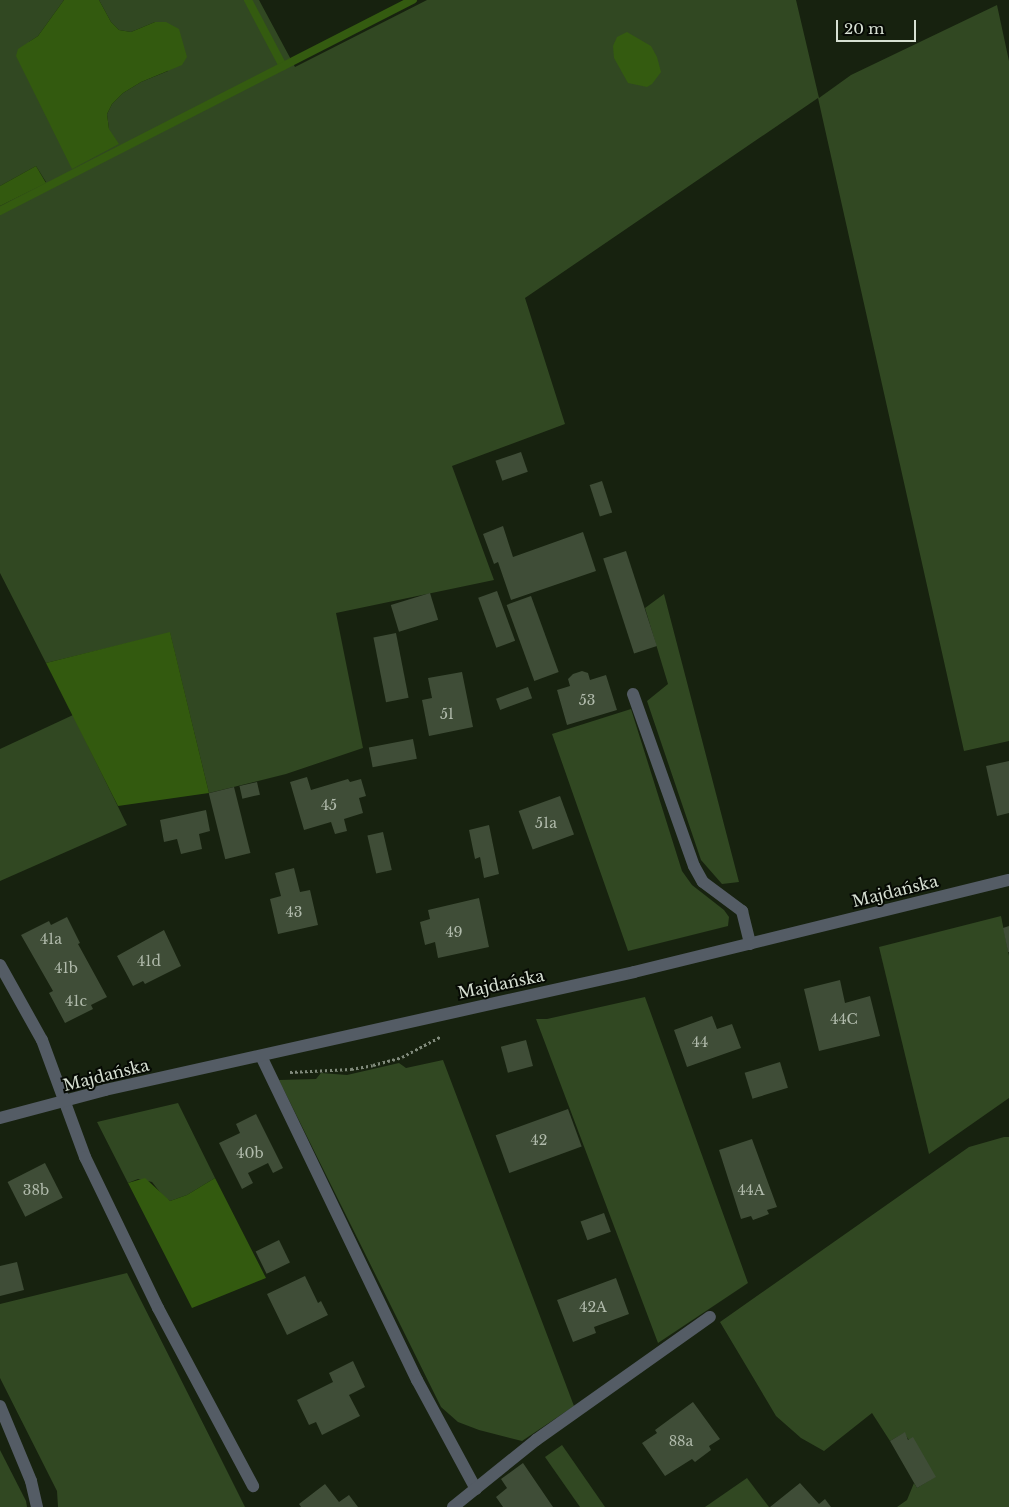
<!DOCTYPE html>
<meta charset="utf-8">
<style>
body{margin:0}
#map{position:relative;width:1009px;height:1507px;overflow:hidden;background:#17220f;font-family:"Libre Baskerville",serif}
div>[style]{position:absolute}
.green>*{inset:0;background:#314822}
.forest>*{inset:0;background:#335a0f}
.water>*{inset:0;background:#345b10}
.stream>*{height:8px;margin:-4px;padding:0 4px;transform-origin:4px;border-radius:4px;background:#345b10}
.building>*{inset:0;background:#3f4d37;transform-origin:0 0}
.path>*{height:3px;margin-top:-1.5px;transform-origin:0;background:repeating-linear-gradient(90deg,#808a7b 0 2.5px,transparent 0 5px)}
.minor>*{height:12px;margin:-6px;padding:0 6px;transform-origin:6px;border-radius:6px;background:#545c65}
span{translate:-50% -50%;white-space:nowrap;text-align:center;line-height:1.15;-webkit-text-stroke:4px #060a04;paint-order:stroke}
.number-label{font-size:14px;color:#b1bbac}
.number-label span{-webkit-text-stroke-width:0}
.street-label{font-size:16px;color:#d7e0d3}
.scale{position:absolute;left:836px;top:20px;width:80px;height:22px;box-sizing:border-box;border:2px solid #d7e0d3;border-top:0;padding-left:6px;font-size:15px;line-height:18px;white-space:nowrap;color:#d7e0d3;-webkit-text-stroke:4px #060a04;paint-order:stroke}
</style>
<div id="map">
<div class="green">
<div style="clip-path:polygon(0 0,64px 0,38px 36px,29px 42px,109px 129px,107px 114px,112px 104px,123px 93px,141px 82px,168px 71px,166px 22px,155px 22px,131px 32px,119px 30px,111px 22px,99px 0,259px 0,295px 67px,427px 0,796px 0,819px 98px,851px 75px,997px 5px,1009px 61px,1009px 741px,964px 751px,818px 98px,525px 298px,565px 424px,452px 466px,494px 580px,336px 613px,363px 748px,286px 774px,209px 793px,170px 633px,46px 663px,0 573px,0 206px,46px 182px,36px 166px,0 186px)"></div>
<div style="clip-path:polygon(664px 594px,739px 882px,722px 884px,701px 860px,647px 701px,668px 684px,645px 608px)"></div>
<div style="clip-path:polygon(631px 709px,682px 871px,692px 885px,724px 910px,729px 917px,728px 926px,628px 951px,552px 734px)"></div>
<div style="clip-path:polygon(73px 715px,127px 825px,0 881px,0 749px)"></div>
<div style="clip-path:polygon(1001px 916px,1009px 956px,1009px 1098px,929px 1154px,879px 947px)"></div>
<div style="clip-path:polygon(645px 997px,748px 1283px,658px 1343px,536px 1019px,547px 1019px)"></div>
<div style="clip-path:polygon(443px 1060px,574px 1406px,522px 1441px,479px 1430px,458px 1422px,441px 1407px,279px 1080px,316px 1079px,321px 1073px,347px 1075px,399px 1063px,406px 1068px)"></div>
<div style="clip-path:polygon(178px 1103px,215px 1178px,187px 1195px,170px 1201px,163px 1196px,152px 1182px,138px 1179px,128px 1183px,97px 1122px)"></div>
<div style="clip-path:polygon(1004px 1137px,1009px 1137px,1009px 1507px,897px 1507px,907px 1500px,914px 1483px,917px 1488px,935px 1477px,904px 1433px,890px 1441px,872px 1413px,824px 1451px,801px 1438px,776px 1416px,720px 1322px,969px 1147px)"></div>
<div style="clip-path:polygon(127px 1273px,218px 1453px,245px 1507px,58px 1507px,57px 1491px,0 1378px,0 1304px)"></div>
<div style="clip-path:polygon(562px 1445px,605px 1507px,580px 1507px,545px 1457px)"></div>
<div style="clip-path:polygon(0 1450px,26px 1501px,27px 1507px,0 1507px)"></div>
<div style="clip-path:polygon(747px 1478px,769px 1507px,705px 1507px)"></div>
</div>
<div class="forest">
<div style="clip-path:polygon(64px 0,99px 0,111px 22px,119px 30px,131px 32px,155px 22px,166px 22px,179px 29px,187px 57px,182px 65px,141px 82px,123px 93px,112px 104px,107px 114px,109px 129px,119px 144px,72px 169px,16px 56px,18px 49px,38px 36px)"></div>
<div style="clip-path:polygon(36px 166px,46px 183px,0 206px,0 186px)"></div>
<div style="clip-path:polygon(170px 632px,209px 793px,118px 806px,46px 663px)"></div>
<div style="clip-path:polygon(145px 1178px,170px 1201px,187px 1195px,215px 1178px,266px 1278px,192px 1308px,128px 1183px)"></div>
</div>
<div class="water">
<div style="clip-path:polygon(627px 32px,651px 46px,657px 57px,661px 72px,652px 84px,647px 87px,628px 83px,614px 58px,613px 46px,617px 37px)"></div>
</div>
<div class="stream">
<div style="left:248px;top:0;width:75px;rotate:62.1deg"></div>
<div style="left:0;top:211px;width:464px;rotate:-27.1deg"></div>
</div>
<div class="building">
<div style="left:521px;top:452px;width:21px;height:27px;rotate:71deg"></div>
<div style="left:602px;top:481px;width:33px;height:13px;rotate:72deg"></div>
<div style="clip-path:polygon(503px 526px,513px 557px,583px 532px,596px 571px,511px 600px,498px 562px,494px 564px,483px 534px)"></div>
<div style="left:626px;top:551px;width:100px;height:24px;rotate:72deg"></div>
<div style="left:497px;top:591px;width:53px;height:20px;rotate:70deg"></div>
<div style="left:430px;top:593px;width:28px;height:41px;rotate:73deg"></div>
<div style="left:531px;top:596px;width:81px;height:26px;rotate:70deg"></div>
<div style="left:396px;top:633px;width:66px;height:23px;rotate:79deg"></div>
<div style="clip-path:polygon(582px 671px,588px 673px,590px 680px,606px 675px,617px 710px,567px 725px,557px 690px,570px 686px,568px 679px,573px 674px)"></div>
<div style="clip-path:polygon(462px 672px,473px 727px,429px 736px,422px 700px,432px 698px,428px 678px)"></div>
<div style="left:528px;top:687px;width:12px;height:34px;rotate:70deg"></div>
<div style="left:413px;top:739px;width:20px;height:45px;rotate:79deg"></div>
<div style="clip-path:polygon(1009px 761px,1009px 813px,997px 816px,986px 766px)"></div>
<div style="clip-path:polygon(307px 777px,311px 790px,348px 779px,350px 782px,361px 779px,366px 796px,359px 798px,363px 813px,344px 819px,347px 831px,335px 834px,331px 822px,304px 830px,290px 782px)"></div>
<div style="left:257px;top:782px;width:13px;height:18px;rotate:77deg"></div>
<div style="left:234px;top:787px;width:68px;height:26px;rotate:76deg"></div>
<div style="left:560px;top:796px;width:41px;height:44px;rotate:70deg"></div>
<div style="clip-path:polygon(206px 810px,210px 831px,199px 834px,202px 849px,181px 854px,177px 839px,164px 842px,160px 820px)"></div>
<div style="clip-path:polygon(489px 825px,499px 874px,484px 878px,480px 857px,475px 859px,469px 830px)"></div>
<div style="left:383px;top:832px;width:39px;height:16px;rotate:77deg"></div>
<div style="clip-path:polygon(294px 868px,300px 892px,310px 890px,318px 925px,278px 934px,270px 899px,281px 896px,275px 873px)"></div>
<div style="clip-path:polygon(479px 898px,489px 947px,438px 958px,435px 942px,425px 945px,420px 922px,430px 919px,428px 910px)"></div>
<div style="clip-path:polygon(67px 917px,80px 943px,78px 944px,107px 997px,91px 1005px,93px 1009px,65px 1023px,49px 993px,53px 991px,21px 935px,49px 921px,51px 925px)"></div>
<div style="clip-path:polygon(1009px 926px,1009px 952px,1008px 952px,1003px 928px)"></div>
<div style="clip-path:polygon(164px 930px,181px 966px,145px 984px,143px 981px,133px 986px,117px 956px)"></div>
<div style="clip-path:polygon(840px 980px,845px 1003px,870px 996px,880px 1036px,819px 1051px,804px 989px)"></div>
<div style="clip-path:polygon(712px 1016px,717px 1029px,732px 1024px,741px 1048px,687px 1067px,674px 1030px)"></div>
<div style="left:526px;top:1040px;width:27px;height:26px;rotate:75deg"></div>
<div style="left:780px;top:1062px;width:27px;height:37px;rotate:73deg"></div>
<div style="left:568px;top:1109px;width:40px;height:77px;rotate:70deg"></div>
<div style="clip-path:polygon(256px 1114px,283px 1168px,273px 1173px,268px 1163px,248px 1173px,253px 1183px,242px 1189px,219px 1143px,240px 1133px,236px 1124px)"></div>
<div style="clip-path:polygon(752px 1139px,777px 1207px,767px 1210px,769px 1214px,753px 1220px,751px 1216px,741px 1219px,719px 1150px)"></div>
<div style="left:45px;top:1163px;width:39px;height:42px;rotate:63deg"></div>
<div style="left:604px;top:1213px;width:20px;height:25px;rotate:70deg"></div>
<div style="left:279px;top:1240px;width:25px;height:26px;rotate:64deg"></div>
<div style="clip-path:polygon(17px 1262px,24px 1290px,0 1296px,0 1266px)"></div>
<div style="clip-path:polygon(305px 1276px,318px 1303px,321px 1301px,328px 1315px,287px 1335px,267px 1294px)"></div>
<div style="clip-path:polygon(616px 1278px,629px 1314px,594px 1327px,596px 1333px,573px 1342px,557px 1300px)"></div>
<div style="clip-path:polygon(353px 1361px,365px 1387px,349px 1395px,360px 1416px,322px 1435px,316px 1422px,309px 1425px,297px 1400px,333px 1382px,329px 1373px)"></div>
<div style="clip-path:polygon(693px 1402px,720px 1439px,709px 1446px,711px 1450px,695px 1462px,692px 1459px,665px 1476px,642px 1443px,657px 1433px,655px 1430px)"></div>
<div style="clip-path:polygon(905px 1432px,908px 1440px,913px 1437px,936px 1477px,917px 1488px,890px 1441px)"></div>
<div style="clip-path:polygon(523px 1463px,553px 1507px,503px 1507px,496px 1497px,507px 1488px,501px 1479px)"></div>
<div style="clip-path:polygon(800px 1483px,819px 1504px,825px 1499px,831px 1507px,770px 1507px)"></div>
<div style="clip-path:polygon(325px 1484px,339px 1502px,349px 1495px,358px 1507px,301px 1507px,299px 1504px)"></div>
</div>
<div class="path">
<div style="left:290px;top:1072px;width:61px;rotate:-2.8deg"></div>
<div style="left:351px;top:1069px;width:22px;rotate:-10deg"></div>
<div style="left:373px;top:1065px;width:30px;rotate:-15deg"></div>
<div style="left:402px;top:1057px;width:43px;rotate:-27.8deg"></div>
</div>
<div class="minor">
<div style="left:633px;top:694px;width:182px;rotate:70.5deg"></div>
<div style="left:694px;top:866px;width:18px;rotate:61deg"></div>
<div style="left:703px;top:882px;width:49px;rotate:36.6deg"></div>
<div style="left:742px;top:911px;width:34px;rotate:76deg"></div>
<div style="left:0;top:965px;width:86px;rotate:60.8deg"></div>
<div style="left:42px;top:1040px;width:125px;rotate:69.8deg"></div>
<div style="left:85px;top:1157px;width:168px;rotate:64.2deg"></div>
<div style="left:158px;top:1308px;width:202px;rotate:61.9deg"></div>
<div style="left:261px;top:1056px;width:360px;rotate:64.3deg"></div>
<div style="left:417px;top:1380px;width:124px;rotate:61.6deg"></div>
<div style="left:0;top:1118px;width:109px;rotate:-14.9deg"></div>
<div style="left:105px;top:1090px;width:542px;rotate:-12.57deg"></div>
<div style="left:634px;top:972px;width:386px;rotate:-13.8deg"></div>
<div style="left:0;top:1406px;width:81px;rotate:67.5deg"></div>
<div style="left:31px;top:1481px;width:27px;rotate:77deg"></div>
<div style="left:453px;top:1507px;width:107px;rotate:-38.9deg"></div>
<div style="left:536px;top:1440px;width:213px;rotate:-35.3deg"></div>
</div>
<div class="number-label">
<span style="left:587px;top:700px">53</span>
<span style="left:447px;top:714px">51</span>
<span style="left:329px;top:805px">45</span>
<span style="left:546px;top:823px">51a</span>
<span style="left:294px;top:912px">43</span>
<span style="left:454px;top:932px">49</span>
<span style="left:51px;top:939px">41a</span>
<span style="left:149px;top:961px">41d</span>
<span style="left:66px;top:968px">41b</span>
<span style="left:76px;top:1001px">41c</span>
<span style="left:844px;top:1019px">44C</span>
<span style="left:700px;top:1042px">44</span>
<span style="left:539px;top:1140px">42</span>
<span style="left:250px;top:1153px">40b</span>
<span style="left:36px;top:1190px">38b</span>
<span style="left:751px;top:1190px">44A</span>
<span style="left:593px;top:1307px">42A</span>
<span style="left:681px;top:1441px">88a</span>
</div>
<div class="street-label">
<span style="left:895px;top:891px;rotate:-14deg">Majdańska</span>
<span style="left:501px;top:984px;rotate:-12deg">Majdańska</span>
<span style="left:106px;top:1075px;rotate:-14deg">Majdańska</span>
</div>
<div class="scale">20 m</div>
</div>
